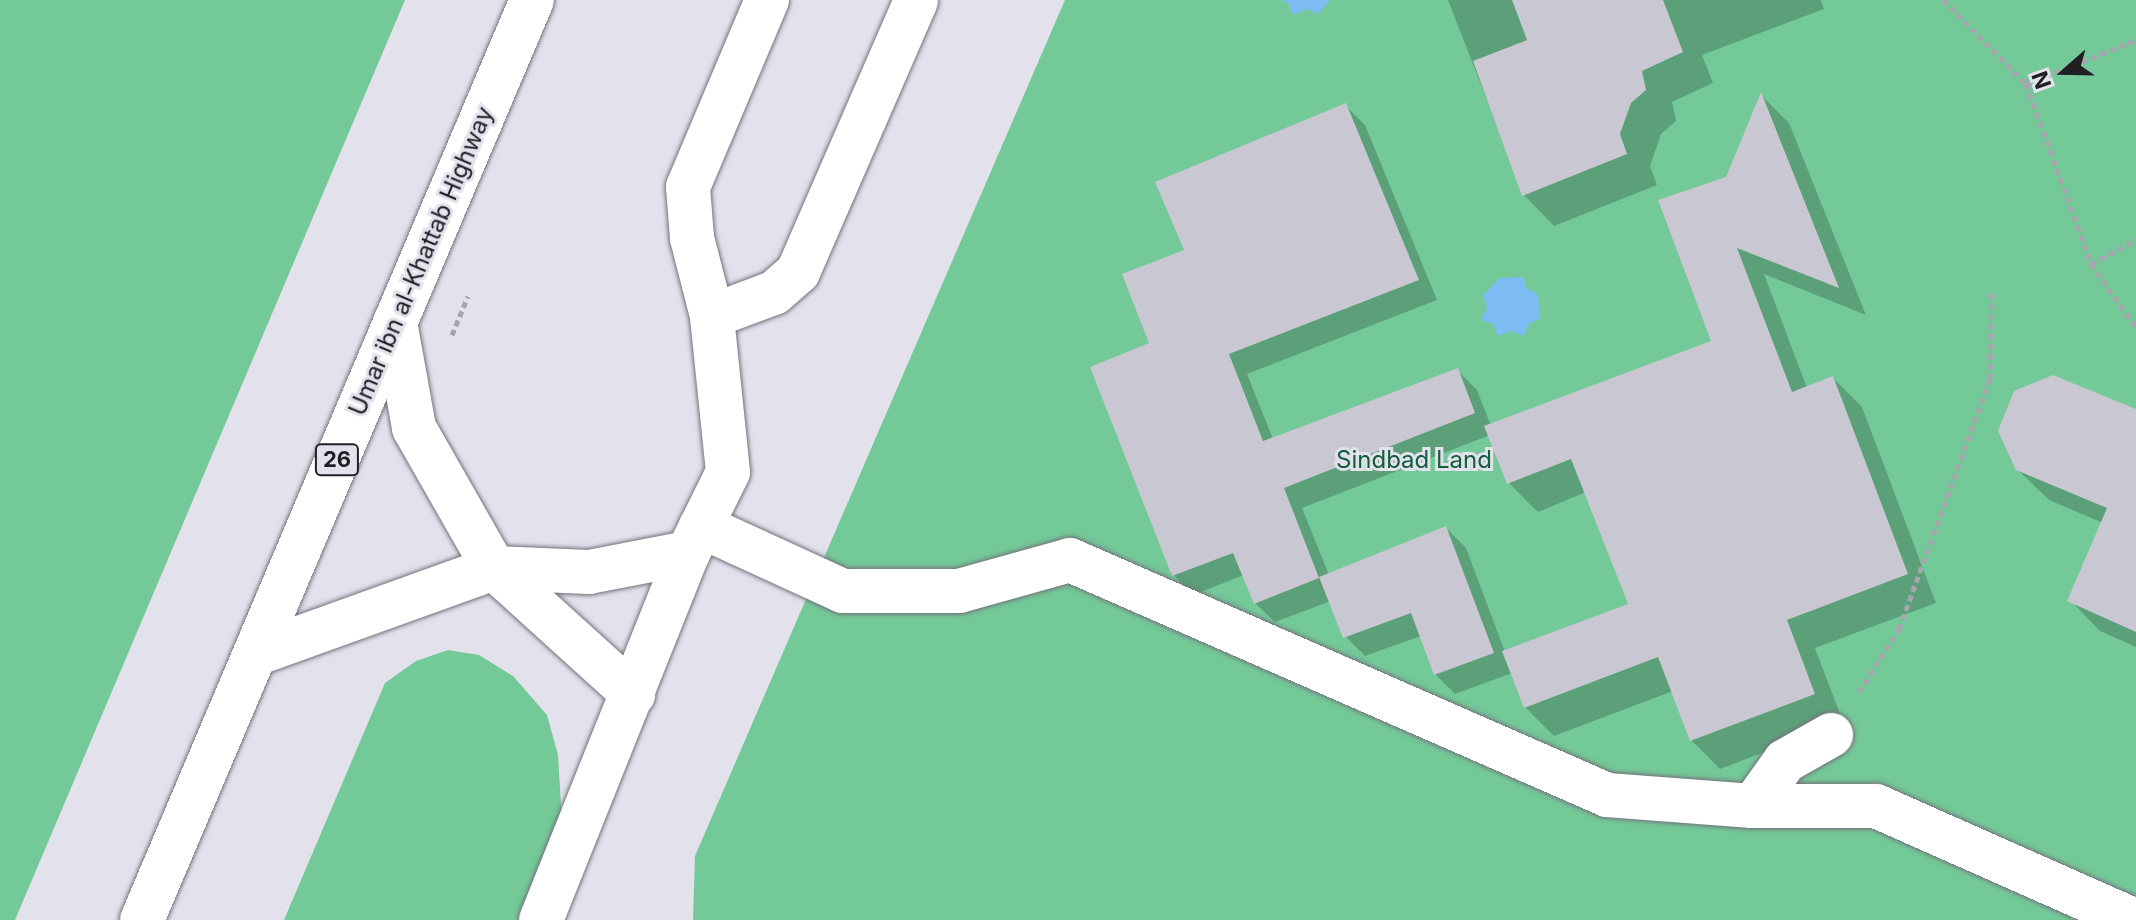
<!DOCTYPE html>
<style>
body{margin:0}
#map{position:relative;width:2136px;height:920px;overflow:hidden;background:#e2e1ec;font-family:Inter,sans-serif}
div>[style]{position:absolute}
.green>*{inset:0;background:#74c998}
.water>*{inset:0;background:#7dbcf2}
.shadow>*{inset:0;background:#0003}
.building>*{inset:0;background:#c8c7d2}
.path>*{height:5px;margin-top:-2.5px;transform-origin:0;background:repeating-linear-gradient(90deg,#a7a6af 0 6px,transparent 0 10px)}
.roads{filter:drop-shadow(0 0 2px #74737d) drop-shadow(0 0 2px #74737d)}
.minor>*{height:44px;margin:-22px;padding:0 22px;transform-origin:22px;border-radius:22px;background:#fff}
.highway>*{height:44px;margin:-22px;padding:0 22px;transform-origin:22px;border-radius:22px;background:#fff}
span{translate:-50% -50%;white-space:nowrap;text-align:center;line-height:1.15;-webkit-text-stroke:6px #e2e1ec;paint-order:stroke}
.shield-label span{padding:2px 6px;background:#e2e1ec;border:2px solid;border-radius:6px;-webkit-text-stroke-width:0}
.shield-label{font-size:22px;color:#201f23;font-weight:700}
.street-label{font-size:24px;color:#201f23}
.park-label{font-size:24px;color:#135f3b}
.north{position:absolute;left:2024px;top:32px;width:80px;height:80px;-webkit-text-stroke:6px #e2e1ec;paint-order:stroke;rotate:250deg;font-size:22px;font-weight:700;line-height:32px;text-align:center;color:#201f23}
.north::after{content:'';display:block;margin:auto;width:28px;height:36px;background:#201f23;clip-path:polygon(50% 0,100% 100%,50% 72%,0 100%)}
</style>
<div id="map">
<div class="green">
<div style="clip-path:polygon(0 0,405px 0,15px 920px,0 920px)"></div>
<div style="clip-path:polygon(1065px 0,2136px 0,2136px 920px,693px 920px,695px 856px)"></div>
<div style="clip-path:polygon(448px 650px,479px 655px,513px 676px,547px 715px,558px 755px,562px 821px,518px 920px,284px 920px,385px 683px,416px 661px)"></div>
</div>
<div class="water">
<div style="clip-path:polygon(1281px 0,1330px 0,1318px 14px,1307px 9px,1293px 15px,1288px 3px)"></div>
<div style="clip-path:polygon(1523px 277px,1527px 289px,1538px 294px,1540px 319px,1530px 323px,1523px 336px,1512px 331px,1498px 336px,1493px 324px,1481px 320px,1487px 307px,1483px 295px,1500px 278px)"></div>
</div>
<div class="shadow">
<div style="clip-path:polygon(1448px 0,1821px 0,1824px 9px,1702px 55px,1713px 83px,1672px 102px,1676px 121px,1661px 134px,1650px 166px,1657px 185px,1554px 226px,1524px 195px)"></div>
<div style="clip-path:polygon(evenodd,1761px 95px,1789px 123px,1866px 315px,1764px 274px,1807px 388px,1833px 378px,1862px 407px,1936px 603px,1815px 648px,1843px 722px,1720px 769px,1691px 740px,1673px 691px,1554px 736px,1525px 707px,1512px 673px,1455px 694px,1435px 674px,1421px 636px,1365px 656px,1345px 636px,1331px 601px,1275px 622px,1255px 603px,1244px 575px,1193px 595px,1174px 575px,1151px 344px,1187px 251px,1346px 106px,1365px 125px,1437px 300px,1247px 374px,1273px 439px,1457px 370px,1477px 390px,1491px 426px,1714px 342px,1727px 178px,1761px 95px,1490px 435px,1509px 483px,1538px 512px,1586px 492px,1630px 605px,1505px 652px,1466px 548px,1446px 528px,1329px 575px,1302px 508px,1490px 435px)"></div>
<div style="clip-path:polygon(2136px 411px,2136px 647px,2100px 631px,2070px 600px,2103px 523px,2049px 500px,2017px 469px)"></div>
</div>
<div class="building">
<div style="clip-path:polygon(1512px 0,1663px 0,1683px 52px,1642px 71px,1646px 90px,1631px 103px,1620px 134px,1627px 154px,1522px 196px,1473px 61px,1527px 40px)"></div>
<div style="clip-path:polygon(1761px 92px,1839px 288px,1737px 248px,1792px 392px,1833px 376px,1908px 574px,1787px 620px,1815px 694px,1690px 741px,1658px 657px,1524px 708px,1502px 651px,1628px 604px,1571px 459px,1507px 484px,1484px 426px,1711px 341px,1658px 200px,1726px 177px)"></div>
<div style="clip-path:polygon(1346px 103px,1419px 280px,1229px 354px,1263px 441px,1458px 368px,1475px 413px,1284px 488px,1319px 578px,1254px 604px,1233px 553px,1172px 576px,1090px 367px,1149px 343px,1122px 274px,1184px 250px,1155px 182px)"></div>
<div style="clip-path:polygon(2053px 375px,2136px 409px,2136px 632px,2067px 601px,2107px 508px,2016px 470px,1998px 431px,2014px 391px)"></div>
<div style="clip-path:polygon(1446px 526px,1494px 653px,1434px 675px,1411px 613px,1343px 638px,1319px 577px)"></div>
</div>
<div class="path">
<div style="left:1943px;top:0;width:118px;rotate:45.3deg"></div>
<div style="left:2026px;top:84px;width:191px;rotate:70.1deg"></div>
<div style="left:2091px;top:264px;width:77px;rotate:54.5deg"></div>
<div style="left:2026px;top:84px;width:118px;rotate:-21.8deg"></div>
<div style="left:2091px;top:264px;width:51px;rotate:-28.1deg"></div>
<div style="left:452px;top:335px;width:42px;rotate:-67.7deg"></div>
<div style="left:1859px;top:692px;width:75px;rotate:-57.6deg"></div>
<div style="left:1899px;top:629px;width:266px;rotate:-70deg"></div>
<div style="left:1990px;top:379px;width:86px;rotate:-88.7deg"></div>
</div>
<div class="roads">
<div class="minor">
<div style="left:712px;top:316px;width:66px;rotate:-20.4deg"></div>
<div style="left:774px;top:293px;width:32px;rotate:-41deg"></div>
<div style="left:798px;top:272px;width:296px;rotate:-66.5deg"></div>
<div style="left:395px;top:322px;width:108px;rotate:79.8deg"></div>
<div style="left:414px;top:428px;width:161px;rotate:60.3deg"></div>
<div style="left:494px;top:568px;width:188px;rotate:42.2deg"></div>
<div style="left:701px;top:526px;width:156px;rotate:24.6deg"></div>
<div style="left:843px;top:591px;width:116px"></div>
<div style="left:959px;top:591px;width:115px;rotate:-15.6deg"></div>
<div style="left:1070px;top:560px;width:586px;rotate:23.63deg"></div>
<div style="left:1607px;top:795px;width:146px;rotate:4.3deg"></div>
<div style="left:1753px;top:806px;width:123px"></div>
<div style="left:1876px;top:806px;width:281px;rotate:23.9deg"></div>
<div style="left:255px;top:654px;width:254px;rotate:-19.8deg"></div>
<div style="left:494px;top:568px;width:95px;rotate:2.4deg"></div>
<div style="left:589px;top:572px;width:101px;rotate:-10.9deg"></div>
<div style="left:1753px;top:806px;width:55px;rotate:-54.6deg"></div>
<div style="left:1785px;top:761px;width:53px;rotate:-29.5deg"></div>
<div style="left:541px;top:920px;width:395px;rotate:-68.2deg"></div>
<div style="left:688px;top:553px;width:90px;rotate:-63.7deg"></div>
<div style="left:728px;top:472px;width:157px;rotate:-95.9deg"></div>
<div style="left:712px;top:316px;width:81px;rotate:-104.4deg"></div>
<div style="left:692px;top:238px;width:51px;rotate:-94.5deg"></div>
<div style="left:688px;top:187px;width:203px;rotate:-67.1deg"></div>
</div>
<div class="highway">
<div style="left:142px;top:920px;width:999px;rotate:-67.03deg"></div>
</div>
</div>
<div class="shield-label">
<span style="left:337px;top:460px">26</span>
</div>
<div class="street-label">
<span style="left:421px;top:261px;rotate:-67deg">Umar ibn al-Khattab Highway</span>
</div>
<div class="park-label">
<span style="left:1414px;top:460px">Sindbad Land</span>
</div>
<div class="north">N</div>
</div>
